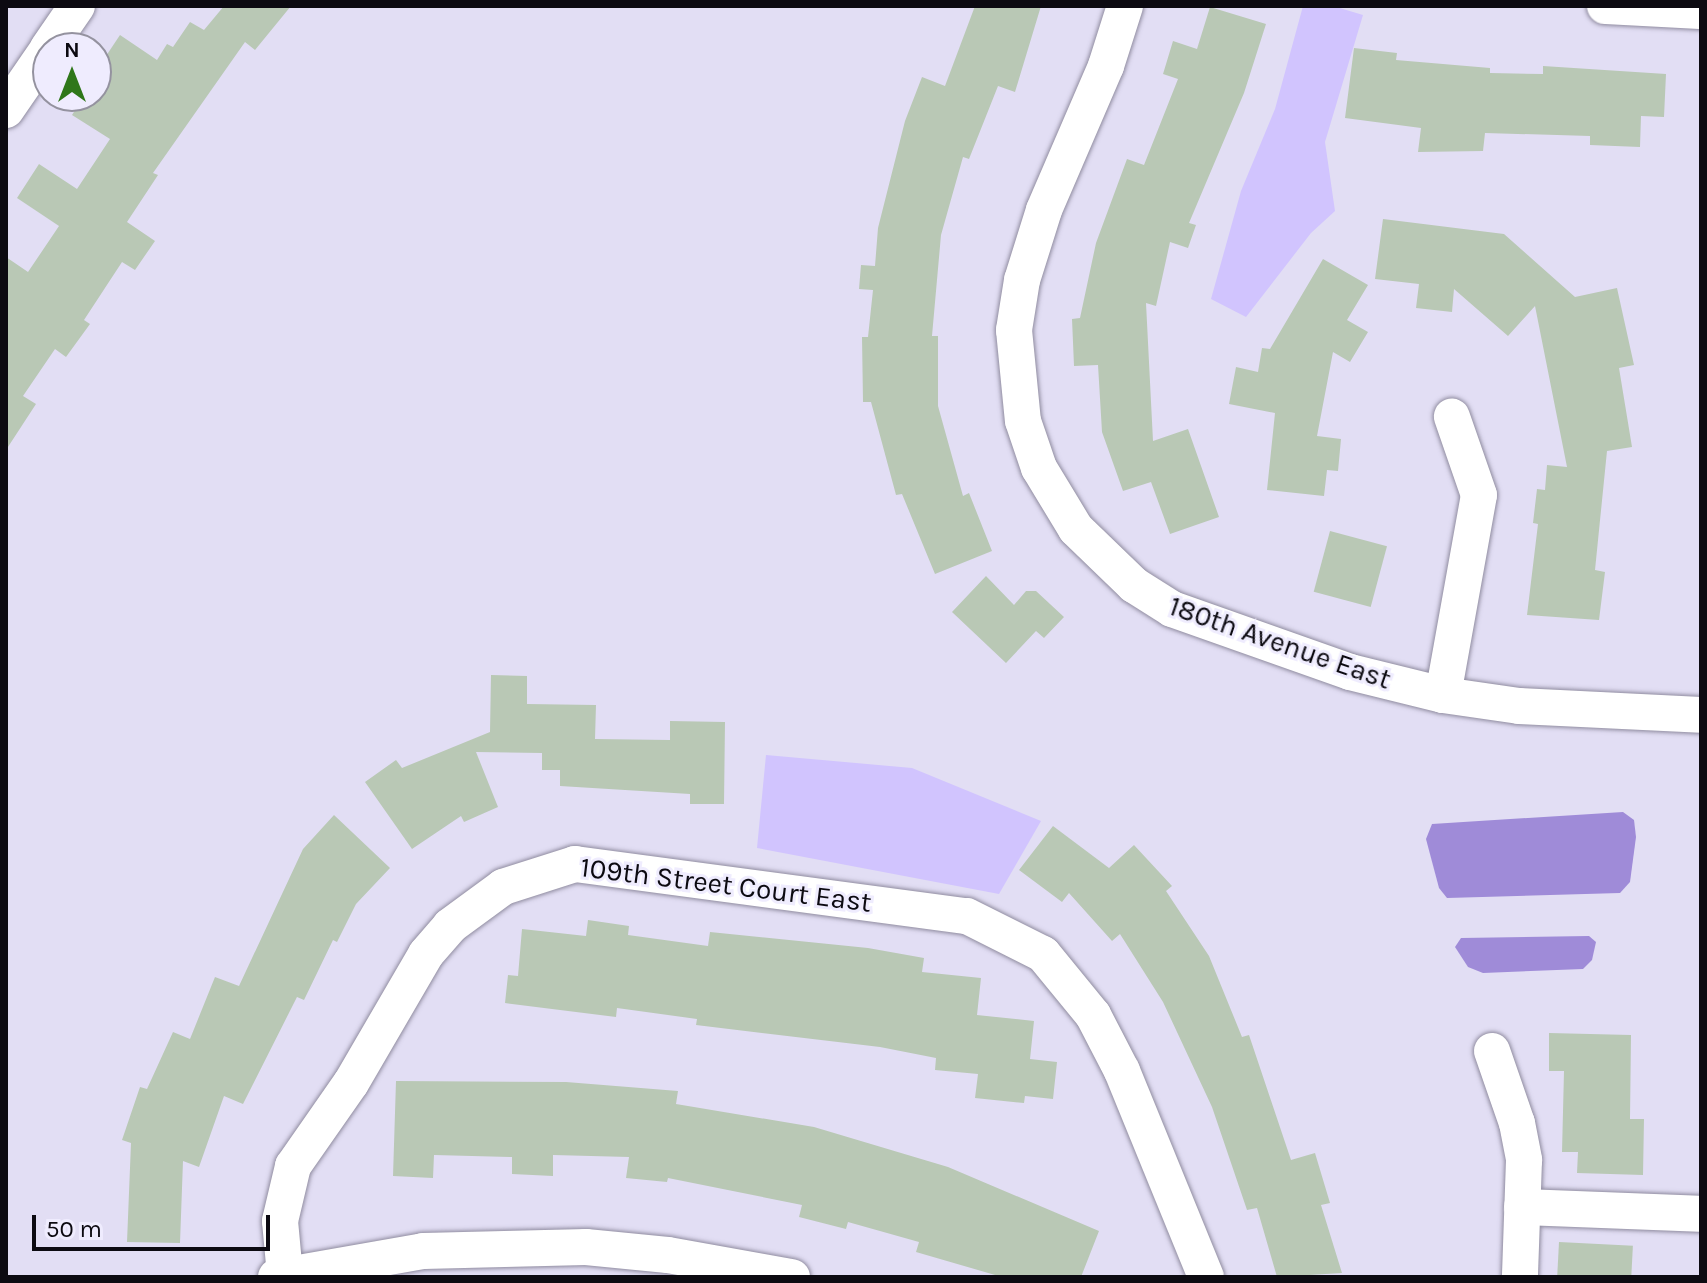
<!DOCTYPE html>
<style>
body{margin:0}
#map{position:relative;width:1707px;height:1283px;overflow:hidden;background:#e2def4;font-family:Karla,sans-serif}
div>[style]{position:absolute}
.green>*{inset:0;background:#d1c4fe}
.water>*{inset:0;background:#9f8bd8}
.building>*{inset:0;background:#b9c8b5;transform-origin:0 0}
.roads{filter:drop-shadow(0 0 2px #908ca0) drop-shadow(0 0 2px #908ca0)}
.street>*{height:36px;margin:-18px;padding:0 18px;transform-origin:18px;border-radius:18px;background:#fff}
span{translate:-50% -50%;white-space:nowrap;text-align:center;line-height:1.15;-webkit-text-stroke:6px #efecfe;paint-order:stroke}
.street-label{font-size:28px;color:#0c0a11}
.frame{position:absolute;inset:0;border:8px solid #0c0a11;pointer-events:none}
.north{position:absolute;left:32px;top:32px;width:80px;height:80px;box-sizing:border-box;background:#efecfe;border:2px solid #94929f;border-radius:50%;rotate:0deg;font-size:22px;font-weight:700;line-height:32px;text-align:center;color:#0c0a11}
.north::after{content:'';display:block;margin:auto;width:28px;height:36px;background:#2f771a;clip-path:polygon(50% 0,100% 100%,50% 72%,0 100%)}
.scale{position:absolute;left:32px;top:1215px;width:238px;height:36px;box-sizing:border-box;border:4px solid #0c0a11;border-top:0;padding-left:10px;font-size:24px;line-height:28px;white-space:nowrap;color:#0c0a11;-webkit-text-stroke:6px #efecfe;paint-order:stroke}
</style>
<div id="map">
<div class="green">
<div style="clip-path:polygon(1303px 6px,1333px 6px,1363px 15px,1325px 142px,1335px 211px,1311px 233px,1246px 317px,1211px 299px,1241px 191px,1275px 109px)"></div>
<div style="clip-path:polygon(766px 755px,912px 768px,1041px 821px,999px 894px,757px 848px)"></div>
</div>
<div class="water">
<div style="clip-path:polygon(1623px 812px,1634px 820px,1636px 837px,1630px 882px,1620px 893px,1447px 898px,1439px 888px,1426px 839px,1432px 824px)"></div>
<div style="clip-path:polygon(1589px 936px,1596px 942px,1592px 960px,1583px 969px,1483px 973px,1468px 967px,1455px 947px,1461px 938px)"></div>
</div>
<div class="building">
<div style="clip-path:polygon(224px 6px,291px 6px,255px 50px,245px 42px,153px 173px,158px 175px,127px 222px,155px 241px,135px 270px,122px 262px,84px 320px,90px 324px,66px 357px,55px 349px,23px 396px,36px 404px,6px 450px,6px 257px,28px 272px,59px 226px,17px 198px,39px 164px,77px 189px,110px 139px,72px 115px,84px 96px,96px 96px,98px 68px,120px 35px,157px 60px,167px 44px,173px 47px,190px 22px,204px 30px)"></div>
<div style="clip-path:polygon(975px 6px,1041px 6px,1015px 92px,998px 86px,969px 159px,963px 157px,941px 235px,932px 336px,938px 336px,938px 406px,963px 496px,969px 493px,992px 551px,935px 574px,902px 494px,896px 495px,871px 402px,863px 402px,862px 337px,868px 337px,873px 290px,859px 289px,861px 265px,875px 266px,878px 228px,905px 121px,922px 77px,945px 86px)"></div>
<div style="clip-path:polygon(1210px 7px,1266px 24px,1244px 93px,1189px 223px,1196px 225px,1188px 248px,1170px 242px,1156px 306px,1146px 303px,1153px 441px,1188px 429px,1219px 517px,1170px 534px,1151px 482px,1123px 491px,1102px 432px,1098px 365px,1074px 366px,1072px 319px,1080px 318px,1096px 243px,1127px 159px,1144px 165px,1178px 79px,1163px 74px,1173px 41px,1197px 49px)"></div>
<div style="clip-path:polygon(1354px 48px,1397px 53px,1396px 60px,1490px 68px,1490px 73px,1543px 74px,1543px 66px,1666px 74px,1664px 117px,1641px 116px,1640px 147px,1590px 145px,1590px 136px,1485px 133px,1483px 151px,1418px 152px,1421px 128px,1345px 118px)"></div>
<div style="clip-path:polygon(1383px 219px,1504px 234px,1575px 297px,1617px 288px,1634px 365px,1619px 368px,1632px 447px,1607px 451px,1595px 570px,1605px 572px,1599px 620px,1527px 615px,1538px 524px,1533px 523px,1537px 489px,1545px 490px,1547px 465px,1567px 467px,1535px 306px,1508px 336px,1454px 289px,1452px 312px,1416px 308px,1419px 284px,1375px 279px)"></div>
<div style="clip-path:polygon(1323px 259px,1368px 285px,1347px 320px,1368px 332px,1350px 362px,1333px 352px,1317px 436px,1341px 439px,1338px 471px,1327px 470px,1324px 496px,1267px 490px,1275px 413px,1229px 404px,1236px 367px,1258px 372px,1262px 348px,1270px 349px)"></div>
<div style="left:1330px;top:531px;width:59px;height:63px;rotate:15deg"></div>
<div style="clip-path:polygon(986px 576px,1014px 605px,1026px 591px,1036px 591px,1064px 617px,1044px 638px,1036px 631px,1006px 663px,952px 612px)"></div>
<div style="clip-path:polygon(491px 675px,527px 676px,527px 704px,596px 705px,595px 739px,670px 740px,670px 721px,725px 722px,724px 804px,690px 804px,690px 794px,560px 786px,560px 770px,542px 770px,542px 753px,476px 752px,498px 807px,464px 822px,461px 816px,412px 849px,365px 782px,396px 760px,402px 768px,490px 732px)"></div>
<div style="clip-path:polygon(334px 815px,390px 868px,356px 904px,337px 942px,333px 940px,304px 1000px,297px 997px,243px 1104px,224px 1096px,199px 1167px,183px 1161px,180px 1243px,127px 1242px,131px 1143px,122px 1140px,140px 1087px,147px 1089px,173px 1032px,190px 1039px,215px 977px,239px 986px,303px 849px)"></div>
<div style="clip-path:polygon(1053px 826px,1109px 868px,1134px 845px,1172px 886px,1166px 891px,1209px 956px,1242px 1037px,1249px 1035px,1291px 1160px,1315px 1153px,1330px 1203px,1321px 1205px,1342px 1273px,1277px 1277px,1257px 1208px,1247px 1210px,1212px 1107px,1163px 1002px,1120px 934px,1112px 941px,1069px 893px,1062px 902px,1019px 870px)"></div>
<div style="clip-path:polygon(588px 920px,629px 926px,628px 935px,708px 946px,710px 932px,868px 948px,924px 958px,922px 972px,981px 978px,977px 1015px,1034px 1021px,1030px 1059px,1057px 1062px,1053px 1099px,1025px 1096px,1024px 1103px,975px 1098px,978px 1074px,935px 1070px,936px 1058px,880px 1047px,696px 1025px,697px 1019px,617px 1008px,616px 1017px,505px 1003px,508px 975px,518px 976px,522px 929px,586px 936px)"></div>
<div style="clip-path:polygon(1549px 1033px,1631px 1035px,1630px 1119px,1644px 1119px,1643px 1175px,1577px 1173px,1578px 1152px,1562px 1152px,1564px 1071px,1549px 1071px)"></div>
<div style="clip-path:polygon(396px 1081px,566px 1082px,678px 1091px,676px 1104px,814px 1127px,948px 1167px,1099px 1231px,1081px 1277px,1002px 1277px,916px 1252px,919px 1242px,848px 1222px,846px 1229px,799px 1217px,802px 1205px,668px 1178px,667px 1182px,626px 1178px,629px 1157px,553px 1155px,553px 1176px,512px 1174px,512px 1157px,434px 1155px,433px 1178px,393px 1176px)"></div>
<div style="left:1559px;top:1242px;width:74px;height:35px;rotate:3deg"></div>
</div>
<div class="roads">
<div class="street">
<div style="left:1125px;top:6px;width:63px;rotate:107.6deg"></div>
<div style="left:1106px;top:66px;width:157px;rotate:113.3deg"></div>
<div style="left:1044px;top:210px;width:73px;rotate:107.4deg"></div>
<div style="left:1022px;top:280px;width:51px;rotate:99.1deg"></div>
<div style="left:1014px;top:330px;width:91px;rotate:84.4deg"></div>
<div style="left:1023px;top:421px;width:50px;rotate:71.2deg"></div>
<div style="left:1039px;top:468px;width:71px;rotate:58.8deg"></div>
<div style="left:1076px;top:529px;width:81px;rotate:44deg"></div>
<div style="left:1134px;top:585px;width:45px;rotate:32.3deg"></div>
<div style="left:1172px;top:609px;width:189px;rotate:19.5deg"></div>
<div style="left:1350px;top:672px;width:96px;rotate:13.9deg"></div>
<div style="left:1443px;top:695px;width:77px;rotate:8.2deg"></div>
<div style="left:1519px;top:706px;width:182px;rotate:2.8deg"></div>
<div style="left:1605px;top:6px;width:96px;rotate:3deg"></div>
<div style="left:48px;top:48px;width:51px;rotate:-55.4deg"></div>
<div style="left:6px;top:110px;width:74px;rotate:-55.5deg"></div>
<div style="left:1443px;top:695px;width:203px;rotate:-79.8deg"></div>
<div style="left:1479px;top:495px;width:83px;rotate:-109.1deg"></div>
<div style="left:1492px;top:1051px;width:76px;rotate:70.9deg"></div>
<div style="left:1517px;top:1123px;width:38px;rotate:79deg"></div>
<div style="left:1524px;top:1160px;width:117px;rotate:92deg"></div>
<div style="left:1522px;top:1207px;width:179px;rotate:2.2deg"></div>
<div style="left:285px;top:1275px;width:54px;rotate:-95.3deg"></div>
<div style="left:280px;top:1221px;width:57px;rotate:-76.7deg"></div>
<div style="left:293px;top:1166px;width:101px;rotate:-55.1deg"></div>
<div style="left:351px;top:1083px;width:149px;rotate:-59.8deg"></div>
<div style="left:426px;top:954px;width:37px;rotate:-49deg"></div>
<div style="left:450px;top:926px;width:66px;rotate:-36.3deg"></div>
<div style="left:503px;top:887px;width:76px;rotate:-17.7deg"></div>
<div style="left:575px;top:864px;width:395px;rotate:7.6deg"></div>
<div style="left:967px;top:916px;width:85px;rotate:26.6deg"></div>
<div style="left:1043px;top:954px;width:79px;rotate:50.7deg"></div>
<div style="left:1093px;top:1015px;width:63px;rotate:62.6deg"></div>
<div style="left:1122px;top:1071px;width:222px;rotate:67.8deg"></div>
<div style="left:276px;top:1277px;width:149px;rotate:-10deg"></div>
<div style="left:423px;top:1251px;width:163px;rotate:-1.4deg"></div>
<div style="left:586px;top:1247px;width:82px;rotate:5.6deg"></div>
<div style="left:668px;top:1255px;width:126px;rotate:10.1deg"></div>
</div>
</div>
<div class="street-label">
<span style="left:1280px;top:643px;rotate:19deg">180th Avenue East</span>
<span style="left:726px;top:885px;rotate:7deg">109th Street Court East</span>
</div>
<div class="frame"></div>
<div class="north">N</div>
<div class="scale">50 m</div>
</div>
